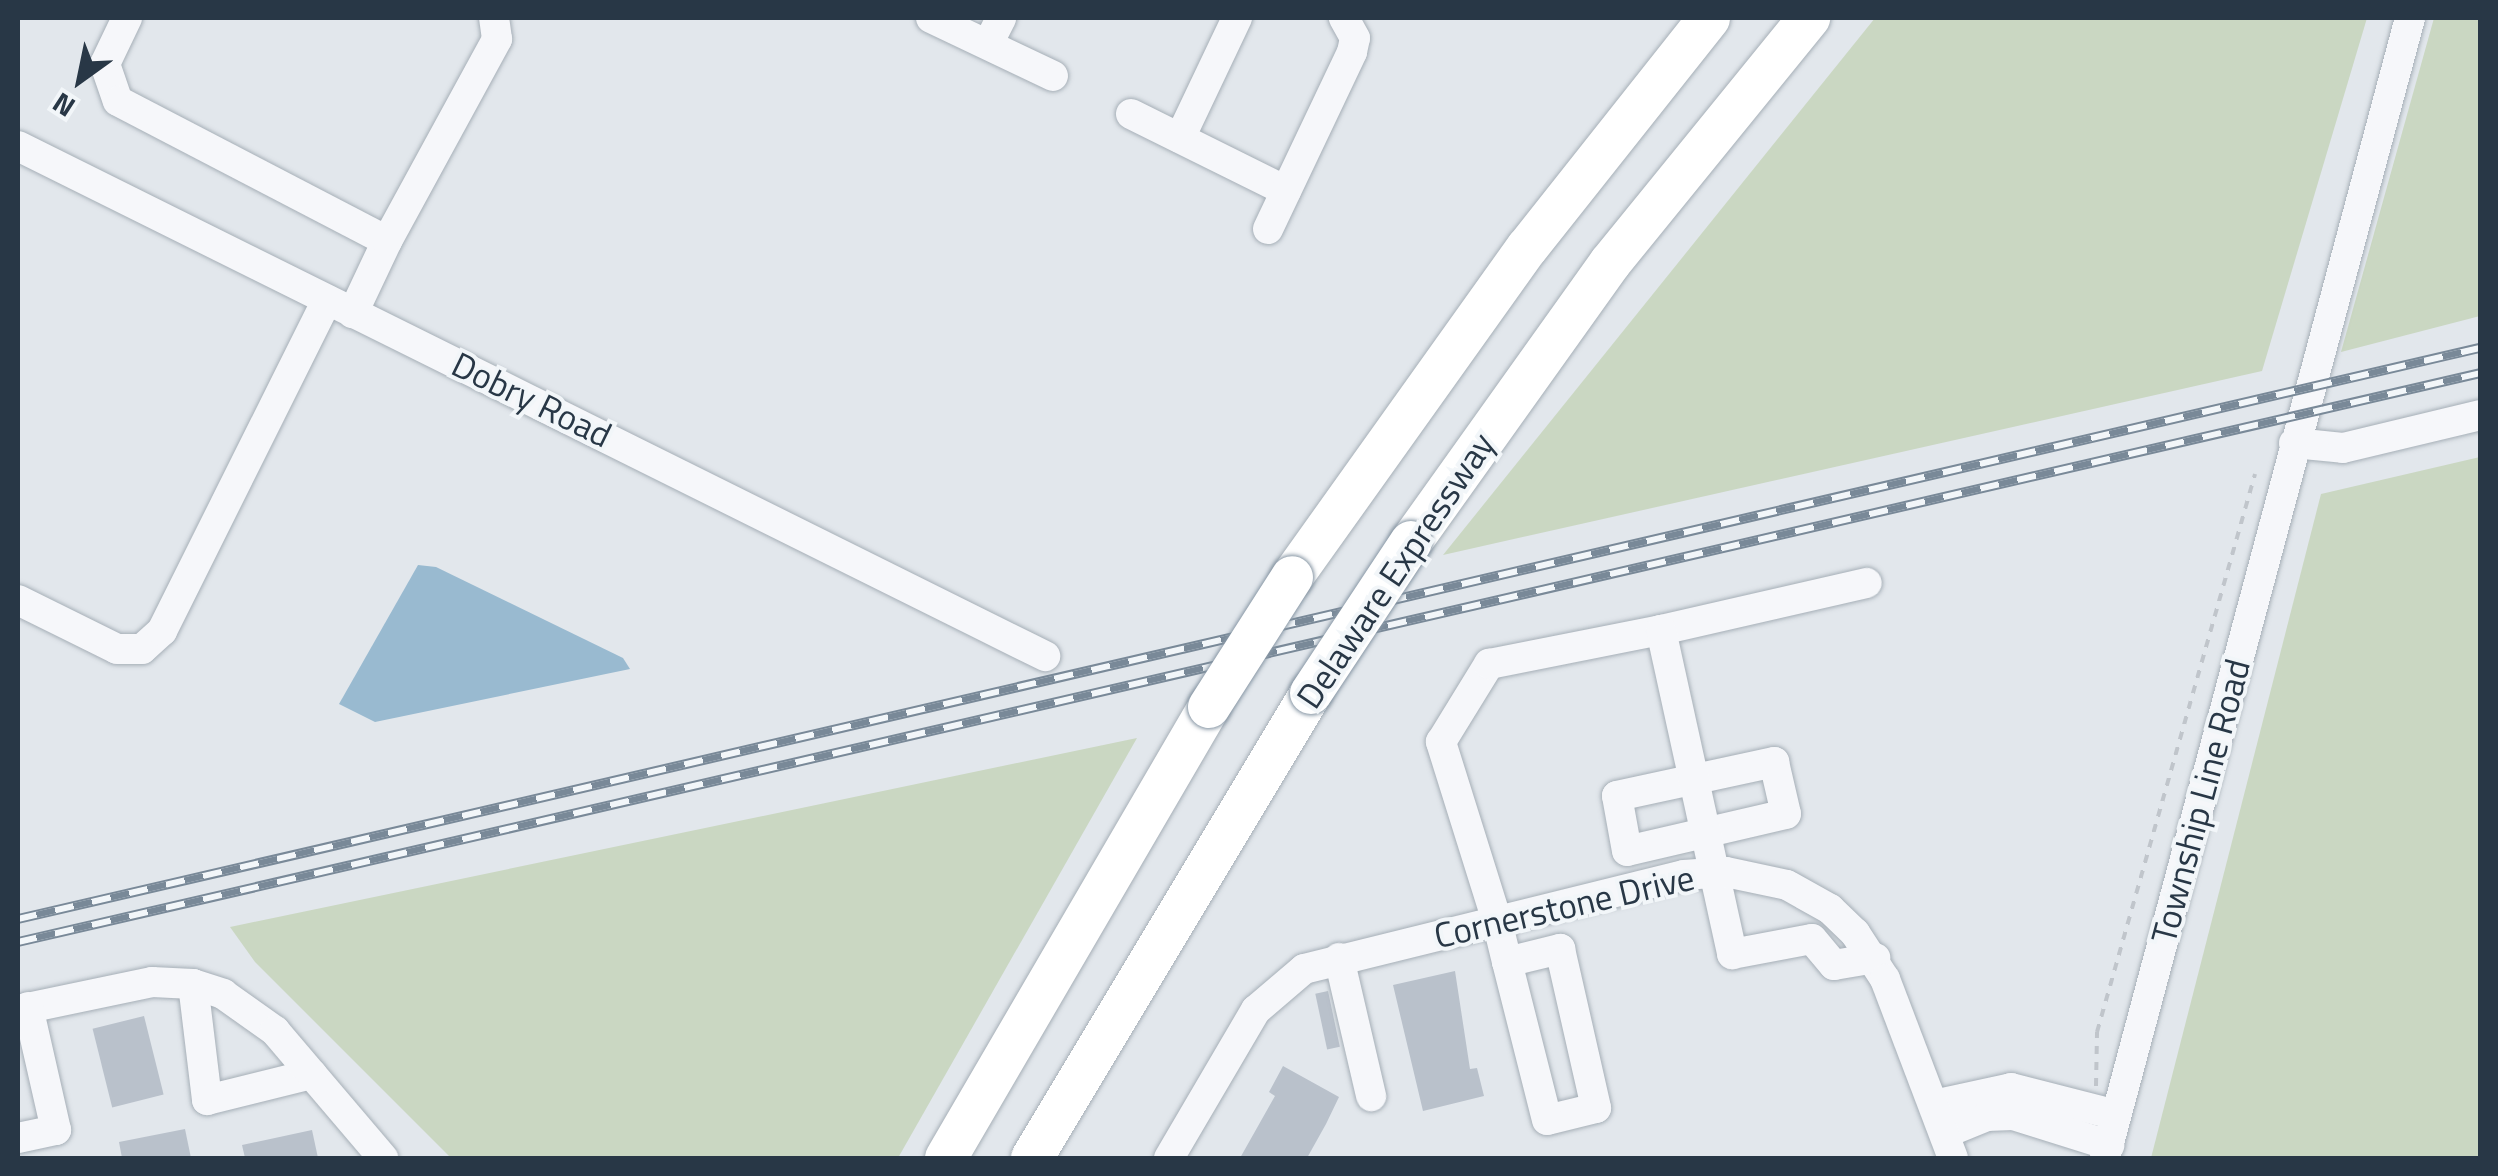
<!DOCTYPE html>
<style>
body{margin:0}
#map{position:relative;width:2498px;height:1176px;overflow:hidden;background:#e2e7ec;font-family:"Titillium Web",sans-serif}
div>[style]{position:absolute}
.green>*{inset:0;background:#cad7c2}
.water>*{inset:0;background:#99bad0}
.building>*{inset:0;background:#b9c1cb;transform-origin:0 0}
.path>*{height:4px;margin-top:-2px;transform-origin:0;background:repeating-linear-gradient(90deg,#c0c5cb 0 8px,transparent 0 16px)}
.roads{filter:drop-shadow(0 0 2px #a6afb7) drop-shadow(0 0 2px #a6afb7)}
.minor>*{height:30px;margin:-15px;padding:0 15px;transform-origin:15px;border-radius:15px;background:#f6f7fa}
.highway>*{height:42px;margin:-21px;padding:0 21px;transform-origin:21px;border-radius:21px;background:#fff}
.rail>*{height:10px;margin-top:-5px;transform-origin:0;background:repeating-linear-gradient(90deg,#f2f6f9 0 19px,#798998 0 38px);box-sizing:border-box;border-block:2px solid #798998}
.bridges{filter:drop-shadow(0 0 2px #8897a5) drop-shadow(0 0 2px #8897a5)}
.highway-bridge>*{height:42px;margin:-21px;padding:0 21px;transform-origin:21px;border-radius:21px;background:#fff}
span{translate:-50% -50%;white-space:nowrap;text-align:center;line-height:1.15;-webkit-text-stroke:8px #f2f6f9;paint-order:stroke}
.street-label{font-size:35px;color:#283746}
.frame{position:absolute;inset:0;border:20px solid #283746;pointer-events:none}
.north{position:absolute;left:30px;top:30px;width:100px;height:100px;-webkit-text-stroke:8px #f2f6f9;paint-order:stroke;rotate:213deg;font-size:28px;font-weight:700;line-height:40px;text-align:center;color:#283746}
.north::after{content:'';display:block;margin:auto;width:35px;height:45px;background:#283746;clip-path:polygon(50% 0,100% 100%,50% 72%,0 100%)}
</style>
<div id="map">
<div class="green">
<div style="clip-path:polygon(1875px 18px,2367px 18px,2262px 371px,1443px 555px)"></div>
<div style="clip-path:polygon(2434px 18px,2480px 18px,2480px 316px,2341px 352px)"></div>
<div style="clip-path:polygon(2480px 457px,2480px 1158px,2151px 1158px,2321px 494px)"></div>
<div style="clip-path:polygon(1137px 738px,898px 1158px,451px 1158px,255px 962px,230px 927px)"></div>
</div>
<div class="water">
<div style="clip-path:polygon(418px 565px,436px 567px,623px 658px,630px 669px,375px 722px,339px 704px)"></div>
</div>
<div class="building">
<div style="clip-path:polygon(1455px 971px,1470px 1069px,1477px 1068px,1484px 1096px,1423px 1111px,1393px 985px)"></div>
<div style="left:1328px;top:991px;width:57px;height:13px;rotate:78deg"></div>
<div style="left:144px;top:1016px;width:81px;height:53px;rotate:76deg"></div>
<div style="clip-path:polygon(1283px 1066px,1339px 1097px,1326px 1124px,1307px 1158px,1240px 1158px,1275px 1096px,1269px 1092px)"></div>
<div style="clip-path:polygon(185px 1129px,191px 1158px,122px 1158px,119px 1142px)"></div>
<div style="clip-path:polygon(312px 1130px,318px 1158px,245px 1158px,242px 1145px)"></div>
</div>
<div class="path">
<div style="left:2096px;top:1086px;width:54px;rotate:-88.9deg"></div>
<div style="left:2097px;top:1032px;width:580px;rotate:-74.19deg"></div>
</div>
<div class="roads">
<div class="minor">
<div style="left:127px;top:18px;width:51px;rotate:115.6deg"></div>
<div style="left:105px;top:64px;width:39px;rotate:71deg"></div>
<div style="left:118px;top:101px;width:303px;rotate:27.5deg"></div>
<div style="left:387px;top:241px;width:80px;rotate:115.3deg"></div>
<div style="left:931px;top:18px;width:135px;rotate:25.4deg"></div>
<div style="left:988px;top:44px;width:29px;rotate:-63deg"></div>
<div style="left:1131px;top:114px;width:173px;rotate:26.4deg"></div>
<div style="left:1180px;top:138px;width:133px;rotate:-64.6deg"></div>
<div style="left:18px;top:146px;width:1147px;rotate:26.41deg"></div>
<div style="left:1268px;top:229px;width:196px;rotate:-64.6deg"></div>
<div style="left:1352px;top:52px;width:14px;rotate:-78deg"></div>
<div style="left:1355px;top:38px;width:23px;rotate:-119deg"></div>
<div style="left:387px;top:241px;width:230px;rotate:-61.4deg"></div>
<div style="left:497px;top:39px;width:21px;rotate:-98deg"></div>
<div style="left:2294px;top:443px;width:49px;rotate:5.8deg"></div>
<div style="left:2343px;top:448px;width:141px;rotate:-13.5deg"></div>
<div style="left:18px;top:600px;width:110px;rotate:26.3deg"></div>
<div style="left:117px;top:649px;width:25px"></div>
<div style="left:142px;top:649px;width:27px;rotate:-42deg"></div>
<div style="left:162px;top:631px;width:370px;rotate:-63.5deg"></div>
<div style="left:1661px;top:630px;width:211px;rotate:-12.9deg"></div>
<div style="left:1774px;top:762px;width:53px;rotate:77deg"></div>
<div style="left:1786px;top:814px;width:163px;rotate:166.9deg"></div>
<div style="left:1627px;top:851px;width:56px;rotate:-100.3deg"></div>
<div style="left:1617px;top:796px;width:161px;rotate:-12.2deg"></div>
<div style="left:1339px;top:958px;width:142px;rotate:76.9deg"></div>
<div style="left:1507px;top:962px;width:55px;rotate:-13.8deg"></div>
<div style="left:1560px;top:949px;width:163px;rotate:77.2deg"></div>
<div style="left:1596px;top:1108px;width:50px;rotate:166.2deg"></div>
<div style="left:1547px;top:1120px;width:163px;rotate:-104.2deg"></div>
<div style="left:1507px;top:962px;width:42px;rotate:-103.7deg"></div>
<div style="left:1497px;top:921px;width:188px;rotate:-107.4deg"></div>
<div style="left:1441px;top:742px;width:92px;rotate:-58.4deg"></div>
<div style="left:1489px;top:664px;width:175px;rotate:-11.2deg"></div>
<div style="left:1661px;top:630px;width:332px;rotate:77.6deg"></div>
<div style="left:1732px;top:954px;width:81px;rotate:-10.6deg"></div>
<div style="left:1812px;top:939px;width:34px;rotate:50deg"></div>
<div style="left:1834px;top:965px;width:42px;rotate:-9.7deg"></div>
<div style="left:193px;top:984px;width:117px;rotate:83.1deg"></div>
<div style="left:207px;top:1100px;width:108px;rotate:-13.9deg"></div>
<div style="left:18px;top:1010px;width:137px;rotate:-11.8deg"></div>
<div style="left:152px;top:982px;width:41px;rotate:2.8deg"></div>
<div style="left:193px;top:984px;width:32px;rotate:18deg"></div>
<div style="left:223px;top:994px;width:64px;rotate:35.4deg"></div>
<div style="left:275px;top:1031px;width:167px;rotate:49.6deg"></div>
<div style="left:1934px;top:1105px;width:79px;rotate:-12.4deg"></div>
<div style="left:2011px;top:1088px;width:108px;rotate:14.4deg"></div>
<div style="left:1945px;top:1133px;width:45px;rotate:-22deg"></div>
<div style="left:1987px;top:1116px;width:26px;rotate:-2deg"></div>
<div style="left:2013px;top:1115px;width:101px;rotate:17.4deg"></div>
<div style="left:18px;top:1138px;width:39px;rotate:-12deg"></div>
<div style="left:56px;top:1130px;width:126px;rotate:-102.8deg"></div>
<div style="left:1169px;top:1158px;width:172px;rotate:-59.6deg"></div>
<div style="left:1256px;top:1010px;width:63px;rotate:-40.5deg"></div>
<div style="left:1304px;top:969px;width:391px;rotate:-13.9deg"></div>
<div style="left:1684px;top:875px;width:42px;rotate:-4.1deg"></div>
<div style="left:1726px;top:872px;width:62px;rotate:12deg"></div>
<div style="left:1787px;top:885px;width:49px;rotate:29.2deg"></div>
<div style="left:1830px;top:909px;width:35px;rotate:44deg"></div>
<div style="left:1855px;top:933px;width:55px;rotate:56.9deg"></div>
<div style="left:1885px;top:979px;width:191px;rotate:69.2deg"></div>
<div style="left:2105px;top:1158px;width:1180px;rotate:-75.02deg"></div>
</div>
<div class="highway">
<div style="left:1411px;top:542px;width:343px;rotate:-54.5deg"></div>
<div style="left:1610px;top:263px;width:316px;rotate:-50.9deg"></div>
<div style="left:1292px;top:577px;width:404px;rotate:-54.5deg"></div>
<div style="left:1527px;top:248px;width:293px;rotate:-51.6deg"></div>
<div style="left:946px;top:1158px;width:522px;rotate:-59.75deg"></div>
<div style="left:1032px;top:1158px;width:542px;rotate:-59.04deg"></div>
</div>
</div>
<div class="rail">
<div style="left:18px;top:919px;width:2527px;rotate:-13.06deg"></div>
<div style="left:18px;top:942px;width:2527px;rotate:-13.01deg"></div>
</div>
<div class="bridges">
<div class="highway-bridge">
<div style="left:1311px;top:693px;width:181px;rotate:-56.5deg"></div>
<div style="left:1209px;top:707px;width:154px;rotate:-57.4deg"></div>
</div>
</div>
<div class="street-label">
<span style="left:532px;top:399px;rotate:26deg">Dobry Road</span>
<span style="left:1395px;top:570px;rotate:-56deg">Delaware Expressway</span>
<span style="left:2200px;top:801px;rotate:-75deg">Township Line Road</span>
<span style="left:1564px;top:906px;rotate:-13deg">Cornerstone Drive</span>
</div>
<div class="frame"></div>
<div class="north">N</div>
</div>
